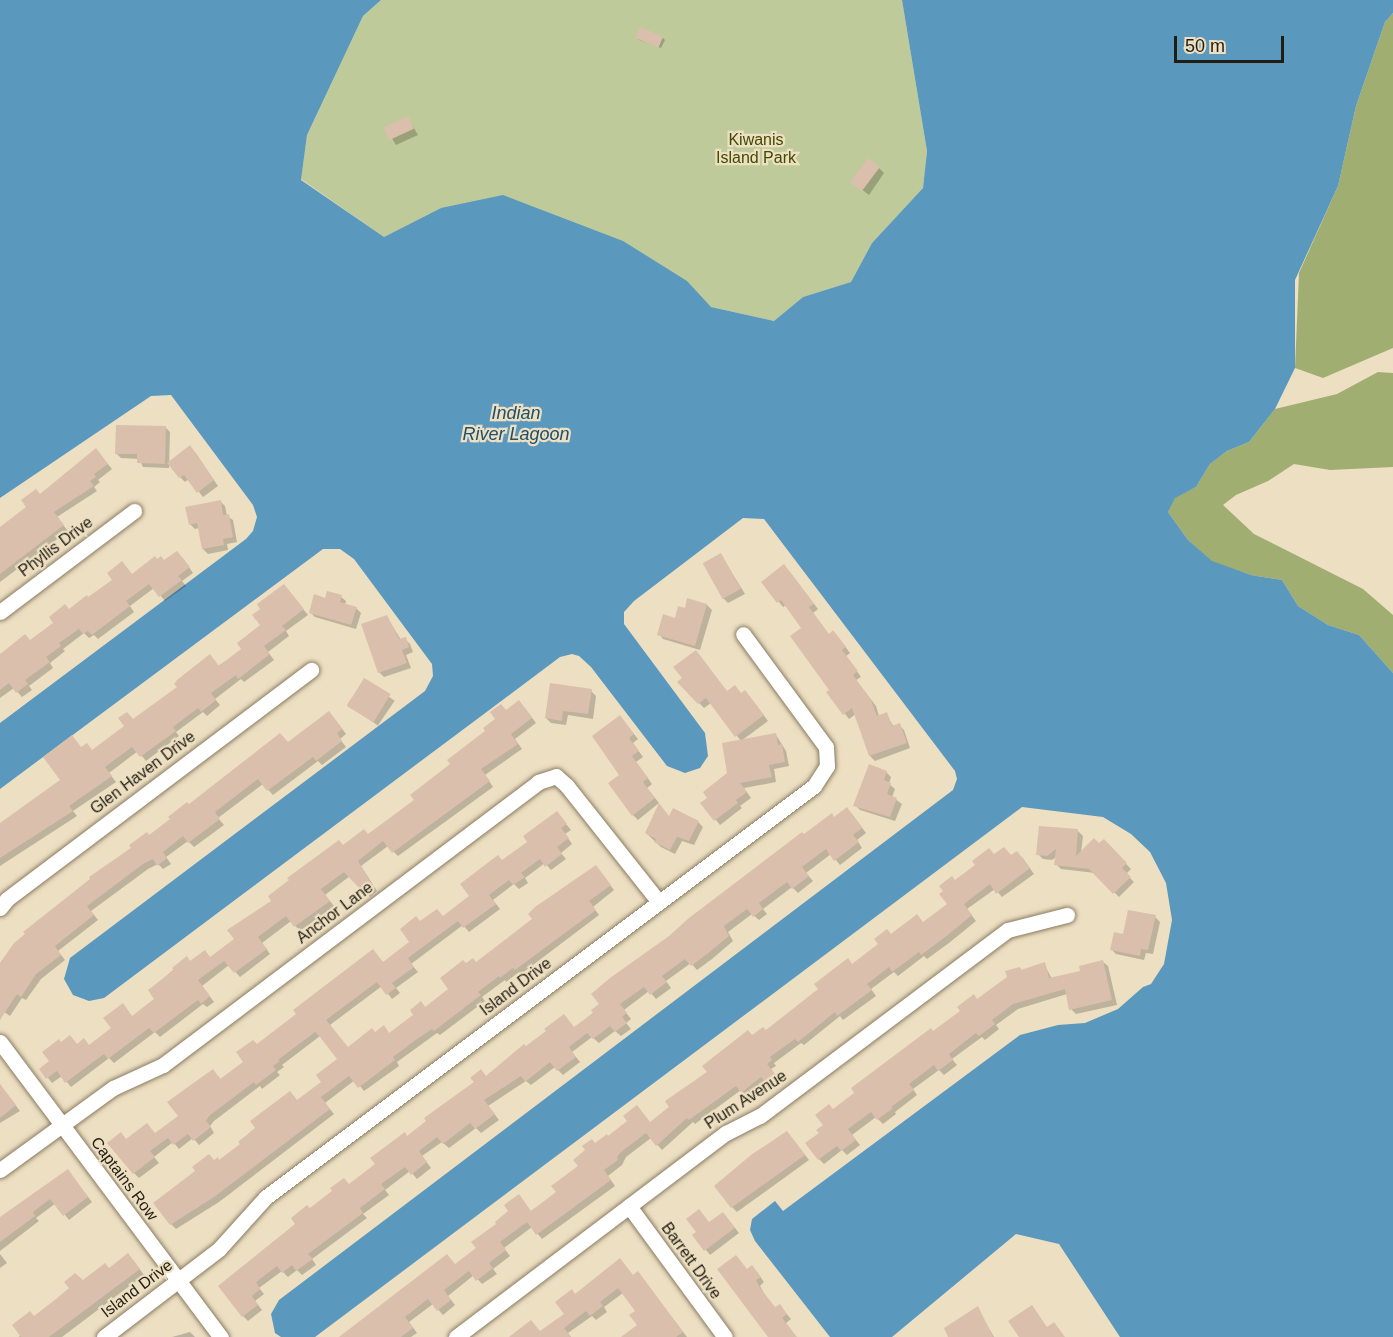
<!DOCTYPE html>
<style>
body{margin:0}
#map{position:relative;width:1393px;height:1337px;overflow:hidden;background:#eddfc2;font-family:Helvetica,sans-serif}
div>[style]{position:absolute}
.green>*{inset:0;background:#beca99}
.forest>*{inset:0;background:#a1ae71}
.water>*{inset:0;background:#5a98bd}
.shadow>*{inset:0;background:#0003;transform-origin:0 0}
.building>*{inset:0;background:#dabfac;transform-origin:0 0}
.roads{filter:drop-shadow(0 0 2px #897c62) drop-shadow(0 0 2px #897c62)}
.street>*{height:15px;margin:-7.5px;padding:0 7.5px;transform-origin:7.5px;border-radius:7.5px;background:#fff}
span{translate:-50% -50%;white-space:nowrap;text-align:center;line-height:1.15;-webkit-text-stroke:4.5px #eddfc2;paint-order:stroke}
.park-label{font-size:16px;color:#414c00}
.street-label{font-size:16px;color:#221d12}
.water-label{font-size:18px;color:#20506b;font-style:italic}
.scale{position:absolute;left:1174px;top:36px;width:110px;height:27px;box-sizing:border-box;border:3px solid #221d12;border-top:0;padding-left:8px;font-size:18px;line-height:21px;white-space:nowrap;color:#221d12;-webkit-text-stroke:4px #eddfc2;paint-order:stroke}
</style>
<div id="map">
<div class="green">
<div style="clip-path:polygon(381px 0,902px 0,927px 151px,923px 188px,872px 243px,851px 282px,803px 297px,774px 321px,711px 307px,441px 208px,384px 237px,301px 179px,307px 135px,363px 16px)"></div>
</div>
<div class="forest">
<div style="clip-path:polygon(1393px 13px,1393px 348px,1323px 378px,1295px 368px,1299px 273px,1338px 186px,1356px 106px,1385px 22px)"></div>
<div style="clip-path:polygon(1378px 372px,1393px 373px,1393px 467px,1330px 470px,1294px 464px,1268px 481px,1236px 495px,1223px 505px,1254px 534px,1363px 589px,1393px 615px,1393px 673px,1359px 635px,1328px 625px,1298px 606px,1282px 580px,1251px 575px,1212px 562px,1188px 540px,1168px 512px,1175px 497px,1196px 487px,1210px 464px,1227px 451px,1249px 442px,1275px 409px,1337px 394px)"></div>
</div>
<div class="water">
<div style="clip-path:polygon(0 0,381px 0,363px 16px,307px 135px,301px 180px,384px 237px,441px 208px,503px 195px,623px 241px,687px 281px,711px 307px,774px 321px,803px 297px,851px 282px,872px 243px,923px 188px,927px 151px,902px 0,1393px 0,1393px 13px,1385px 22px,1356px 106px,1338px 186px,1295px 280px,1295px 368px,1275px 409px,1249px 442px,1227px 451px,1210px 464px,1196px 487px,1175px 498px,1168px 512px,1188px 540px,1212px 561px,1251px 575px,1282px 580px,1298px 606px,1328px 625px,1359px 635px,1393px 673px,1393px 1337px,1120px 1337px,1059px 1244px,1016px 1234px,892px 1337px,830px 1337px,755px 1241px,750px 1230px,752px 1219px,775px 1201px,783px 1211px,1020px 1035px,1058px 1025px,1085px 1023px,1118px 1009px,1143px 987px,1151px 984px,1164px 964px,1172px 920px,1166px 883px,1150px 852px,1131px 834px,1103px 817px,1022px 807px,315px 1337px,281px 1337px,275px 1333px,271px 1314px,279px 1300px,953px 790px,957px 779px,955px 771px,764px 519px,743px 518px,634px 601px,624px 612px,624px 624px,705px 733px,708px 756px,700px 768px,685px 773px,667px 766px,591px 667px,579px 656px,572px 654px,560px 657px,104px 998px,89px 1001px,73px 995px,64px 979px,70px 958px,425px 691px,433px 676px,432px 664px,354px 559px,340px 549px,323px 549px,0 789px,0 723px,246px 539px,253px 531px,257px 517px,253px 505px,171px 395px,151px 396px,0 498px)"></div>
</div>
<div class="shadow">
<div style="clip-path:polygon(641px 29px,663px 38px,665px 40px,661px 48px,639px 40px,637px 38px)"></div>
<div style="clip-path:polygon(408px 118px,418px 135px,396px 145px,386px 129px)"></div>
<div style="clip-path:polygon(879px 168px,884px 173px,869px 195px,853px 183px)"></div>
<div style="clip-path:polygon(165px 427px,170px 432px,169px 468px,143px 467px,139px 459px,121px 458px,116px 453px)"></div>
<div style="clip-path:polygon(96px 450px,112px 469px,98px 480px,100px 482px,94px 487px,97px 491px,57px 517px,68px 531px,0 582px,0 530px)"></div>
<div style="clip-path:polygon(195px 452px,218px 486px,203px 497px,189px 479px,185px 482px,180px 477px,169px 463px)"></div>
<div style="clip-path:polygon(220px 501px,225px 506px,227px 516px,233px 520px,237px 542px,227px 544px,228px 550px,208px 554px,203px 549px,199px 528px,195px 529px,190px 524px)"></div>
<div style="clip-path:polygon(721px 555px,745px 594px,728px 603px,723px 598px)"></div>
<div style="clip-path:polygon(182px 557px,193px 573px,182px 581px,186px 586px,165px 601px,154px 588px,130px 606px,134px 612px,98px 639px,94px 635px,89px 638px,84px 633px,63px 649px,65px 651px,50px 663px,53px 668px,29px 686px,32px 690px,22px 697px,14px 688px,0 698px,0 655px,31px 642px,69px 611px,132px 575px)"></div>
<div style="clip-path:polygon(789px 571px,818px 609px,813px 613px,829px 635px,838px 637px,850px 653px,846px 656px,861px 677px,856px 680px,876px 706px,879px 716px,886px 714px,894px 727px,899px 725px,904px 730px,910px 748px,875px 761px,870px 756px,856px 714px,849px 719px,828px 692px,831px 690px,803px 628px,786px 605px,783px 607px,763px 582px)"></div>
<div style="clip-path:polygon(284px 586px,308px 615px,286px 631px,289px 636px,268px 652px,274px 660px,244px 682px,241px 679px,215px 699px,220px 705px,207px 716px,203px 712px,176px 732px,179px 736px,146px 761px,138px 751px,109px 773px,116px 782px,73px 811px,77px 816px,0 866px,0 825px,62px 780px,82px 748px,93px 751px,134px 721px,244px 649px,262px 626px)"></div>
<div style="clip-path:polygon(341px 597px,346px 601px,345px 605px,356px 608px,361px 613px,356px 629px,315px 617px,310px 612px,326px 599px)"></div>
<div style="clip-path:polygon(688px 600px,707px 605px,712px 610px,700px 650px,663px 639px,659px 634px,686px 609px)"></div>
<div style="clip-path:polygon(387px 617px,401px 640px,405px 639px,410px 644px,413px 652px,406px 655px,411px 668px,384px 677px,379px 672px)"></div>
<div style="left:364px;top:680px;width:37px;height:30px;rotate:34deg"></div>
<div style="clip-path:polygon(679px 682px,750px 697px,768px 721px,741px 741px,711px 703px,704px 708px)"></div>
<div style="clip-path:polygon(591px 691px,596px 696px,593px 719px,568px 715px,566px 725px,551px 723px,546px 718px)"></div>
<div style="clip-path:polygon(524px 707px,536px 723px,515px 739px,522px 749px,485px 775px,493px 787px,398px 856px,388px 846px,361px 866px,377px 891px,370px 897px,350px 876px,325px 895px,334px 906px,300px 931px,291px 921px,262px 943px,270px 954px,240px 977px,229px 965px,202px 986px,214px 1002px,207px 1007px,203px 1004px,160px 1037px,155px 1032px,114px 1063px,109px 1058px,71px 1087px,62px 1076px,52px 1083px,48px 1078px,41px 1069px,51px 1061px,62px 1044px,89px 1047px,132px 1017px,156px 999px,150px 990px,187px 958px,191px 962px,211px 959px,236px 940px,274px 901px,343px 847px,369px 836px,416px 800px,507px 712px)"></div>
<div style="clip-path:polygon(334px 718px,346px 734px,340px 739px,346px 747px,322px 765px,318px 761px,273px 795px,263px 784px,218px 818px,224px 825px,194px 847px,188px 841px,166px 857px,171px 864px,163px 869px,158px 864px,148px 869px,91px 911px,98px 920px,58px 951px,65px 960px,41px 979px,26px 1000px,22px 998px,10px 1016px,0 1009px,0 966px,149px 837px,189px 806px)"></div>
<div style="clip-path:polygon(624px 722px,638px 739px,633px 743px,643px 757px,636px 762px,652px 784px,647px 788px,659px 803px,638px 820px,633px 815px,621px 775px)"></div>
<div style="clip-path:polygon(776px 735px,786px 751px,789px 766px,774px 769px,776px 782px,744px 788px,751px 798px,740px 806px,742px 808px,720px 825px,702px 803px)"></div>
<div style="clip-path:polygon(886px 772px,891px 777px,889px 784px,895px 789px,892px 797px,902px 804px,895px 821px,860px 810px,855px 805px)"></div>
<div style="clip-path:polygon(852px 814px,866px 833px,857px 840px,862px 848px,840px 865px,831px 854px,806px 873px,813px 881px,798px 893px,792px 887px,763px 909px,767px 914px,759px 920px,752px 914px,728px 932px,733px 941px,712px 959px,697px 970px,691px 963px,666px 981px,671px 988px,656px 999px,649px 991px,624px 1010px,631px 1019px,626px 1023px,631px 1029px,621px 1036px,615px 1031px,599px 1043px,592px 1037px,572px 1052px,580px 1062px,563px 1075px,555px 1067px,531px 1085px,526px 1081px,488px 1106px,499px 1120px,481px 1133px,476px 1128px,449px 1148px,442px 1142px,422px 1156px,431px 1168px,417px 1179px,410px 1171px,385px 1190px,389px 1195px,363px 1214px,367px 1218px,312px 1259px,316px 1265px,302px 1275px,297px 1270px,288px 1277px,282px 1271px,259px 1288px,264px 1294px,255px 1301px,262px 1310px,248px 1321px,243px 1316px,220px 1287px,297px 1224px,310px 1210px,349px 1186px,476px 1082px,481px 1071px,487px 1077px,526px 1048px,575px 1028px,804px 836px,835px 818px)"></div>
<div style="clip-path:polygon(561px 818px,571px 830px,565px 834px,572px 844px,561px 853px,566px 859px,551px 870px,545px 863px,525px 878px,528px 883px,519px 889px,514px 884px,493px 900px,500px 909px,469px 932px,463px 925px,411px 964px,418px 972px,396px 988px,400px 993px,392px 999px,382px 986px,330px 1025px,348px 1048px,375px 1034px,390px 1034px,415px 1015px,421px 1003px,426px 1008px,451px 989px,466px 965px,477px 963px,600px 872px,614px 890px,593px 907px,599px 915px,521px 974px,519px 972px,506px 982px,505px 980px,482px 997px,485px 1001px,440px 1035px,437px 1033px,397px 1062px,399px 1066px,364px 1091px,355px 1080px,325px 1103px,334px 1114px,219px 1202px,176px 1229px,171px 1224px,215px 1161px,220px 1162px,323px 1082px,339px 1059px,320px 1036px,282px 1065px,284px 1067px,277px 1072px,280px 1075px,262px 1089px,260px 1086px,214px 1121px,210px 1126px,214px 1133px,199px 1145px,193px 1138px,179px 1149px,173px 1142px,154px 1157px,159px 1163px,139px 1178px,134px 1173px,126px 1140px,155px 1135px,180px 1116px,218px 1076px,221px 1080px,245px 1062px,257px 1046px,383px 964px,411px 942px,421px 923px,443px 918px,471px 897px,503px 862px)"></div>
<div style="clip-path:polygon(698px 822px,703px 827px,694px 845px,682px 841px,675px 854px,661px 847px,646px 833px)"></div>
<div style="clip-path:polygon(1078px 831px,1083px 836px,1081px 853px,1104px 841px,1131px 869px,1126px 874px,1134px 882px,1119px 897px,1095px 873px,1061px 869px,1056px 864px,1057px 856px,1052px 860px,1043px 859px,1038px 854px)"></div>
<div style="clip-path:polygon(995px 855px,1022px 857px,1034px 874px,1002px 897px,995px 889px,967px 909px,976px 921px,949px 943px,927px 959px,924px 956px,898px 976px,894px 972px,871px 989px,876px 996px,843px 1020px,840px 1016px,804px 1045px,801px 1043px,774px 1063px,776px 1066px,771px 1069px,779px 1080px,771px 1086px,767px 1082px,747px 1097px,741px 1090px,695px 1124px,693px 1122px,662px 1150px,651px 1138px,626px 1157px,622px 1165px,608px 1176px,615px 1186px,542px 1239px,532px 1227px,504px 1248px,510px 1256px,493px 1269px,497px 1274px,482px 1284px,474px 1275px,448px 1296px,455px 1305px,443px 1315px,433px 1304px,409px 1322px,417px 1333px,411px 1337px,342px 1337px,455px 1265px,558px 1192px,595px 1145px,650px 1123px,753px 1037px,766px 1032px,891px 936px,924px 924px,949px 905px,956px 882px)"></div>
<div style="clip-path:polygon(1155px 917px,1160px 922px,1153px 954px,1146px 953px,1144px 960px,1116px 954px,1111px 949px,1124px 936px)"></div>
<div style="clip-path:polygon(1103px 962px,1108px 966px,1117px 1005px,1076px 1014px,1071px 1009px,1067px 994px,1018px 1009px,996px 1025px,999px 1029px,985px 1040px,982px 1037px,952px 1059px,957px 1065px,944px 1075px,939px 1070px,913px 1089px,917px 1095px,895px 1112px,896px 1114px,883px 1124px,876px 1117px,852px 1135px,860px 1145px,847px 1155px,842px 1150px,824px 1164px,819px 1159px,821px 1133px,833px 1110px,1020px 968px,1022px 971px,1044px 964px,1052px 979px,1082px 972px)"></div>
<div style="clip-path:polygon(0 1085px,20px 1111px,0 1123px)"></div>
<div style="clip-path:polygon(792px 1138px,809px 1160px,737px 1212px,732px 1207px,751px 1156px,765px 1146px,767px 1148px)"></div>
<div style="clip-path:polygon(72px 1176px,92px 1202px,69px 1220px,56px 1203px,36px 1218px,39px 1221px,0 1251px,0 1218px)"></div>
<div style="clip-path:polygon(728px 1219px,739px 1233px,710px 1255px,694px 1235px,710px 1224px)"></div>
<div style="clip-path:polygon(0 1254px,7px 1263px,0 1268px)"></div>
<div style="clip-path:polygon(133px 1260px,144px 1275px,62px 1337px,19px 1337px,34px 1317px,83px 1282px)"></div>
<div style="clip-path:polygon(748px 1270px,757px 1272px,764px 1282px,760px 1286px,765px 1295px,775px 1309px,784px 1311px,791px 1319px,786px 1323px,796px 1337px,771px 1337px)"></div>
<div style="clip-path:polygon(633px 1276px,642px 1278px,687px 1337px,624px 1337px,639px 1326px,637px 1311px,623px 1293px,604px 1307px,607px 1312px,596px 1320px,592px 1316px,568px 1333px,571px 1337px,511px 1337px,541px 1333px,566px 1314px,576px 1295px)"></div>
<div style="clip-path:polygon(977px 1308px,994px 1337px,950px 1337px)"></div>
<div style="clip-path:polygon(190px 1332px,195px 1337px,172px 1337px)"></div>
</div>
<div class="building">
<div style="left:640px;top:27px;width:25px;height:12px;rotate:23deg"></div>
<div style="left:408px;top:116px;width:14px;height:27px;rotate:65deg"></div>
<div style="left:868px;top:158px;width:15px;height:30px;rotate:37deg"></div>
<div style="clip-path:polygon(116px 425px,166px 426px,165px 464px,137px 463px,137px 454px,115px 454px)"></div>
<div style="clip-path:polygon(190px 445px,214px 480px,197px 493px,184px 475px,179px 478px,167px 463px)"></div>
<div style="clip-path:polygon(96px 448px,108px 464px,94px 474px,96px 477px,90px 481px,94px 486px,54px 512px,64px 525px,0 574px,0 527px,26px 507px,21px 500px,36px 489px,40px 494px)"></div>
<div style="clip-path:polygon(221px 500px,223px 515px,229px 514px,233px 537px,223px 539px,224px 545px,202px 549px,197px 523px,189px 525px,185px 507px)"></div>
<div style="clip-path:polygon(177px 551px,190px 567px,178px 576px,182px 580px,159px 597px,149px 584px,126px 601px,130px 606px,92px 635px,88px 631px,83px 634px,79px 629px,59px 643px,61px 646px,46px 657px,50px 662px,25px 680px,28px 684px,16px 693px,9px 683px,0 690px,0 654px,9px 647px,25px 634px,30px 640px,53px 623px,49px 617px,65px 604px,69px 609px,87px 595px,88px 597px,112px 580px,107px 573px,122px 561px,132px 574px,155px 556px,157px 559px,161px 556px,164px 560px)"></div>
<div style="left:721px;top:553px;width:41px;height:21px;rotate:61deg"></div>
<div style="clip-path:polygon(784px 564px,814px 604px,809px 607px,829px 634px,833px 630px,846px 647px,842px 650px,858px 671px,853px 675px,871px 700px,877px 716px,887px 712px,892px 726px,900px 723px,907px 743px,869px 756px,852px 708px,843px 715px,826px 692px,829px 690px,790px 636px,801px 628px,781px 600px,777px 603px,761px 582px)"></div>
<div style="clip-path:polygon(284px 584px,304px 609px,282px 626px,286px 630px,264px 646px,270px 654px,238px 679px,236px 675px,211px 693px,216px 700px,201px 712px,198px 708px,173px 727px,176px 731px,140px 757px,132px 747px,105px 767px,112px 776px,69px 806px,73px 811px,0 858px,0 823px,60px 780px,43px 757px,72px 735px,81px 747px,87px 743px,92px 750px,124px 726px,118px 718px,127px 712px,133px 719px,177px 687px,174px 684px,177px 680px,210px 654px,219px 666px,241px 649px,237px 643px,260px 625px,252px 615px,260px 609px,257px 604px)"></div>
<div style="clip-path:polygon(327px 591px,342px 595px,340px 602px,357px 607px,351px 625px,309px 613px,314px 594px,325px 598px)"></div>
<div style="clip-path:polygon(687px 598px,707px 604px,695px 646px,657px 635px,663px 614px,675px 618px,678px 606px,685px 608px)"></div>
<div style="clip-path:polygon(387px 615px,399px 639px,406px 637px,409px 647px,402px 650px,407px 663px,378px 673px,361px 624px)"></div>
<div style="clip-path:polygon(696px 650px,727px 691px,735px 685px,741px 693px,745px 690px,764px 715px,735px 737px,706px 698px,698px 704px,677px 682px,682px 678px,673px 667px)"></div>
<div style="left:364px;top:678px;width:31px;height:33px;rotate:31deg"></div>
<div style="clip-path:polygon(550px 683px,592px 689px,588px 714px,563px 711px,562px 721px,545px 718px)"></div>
<div style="clip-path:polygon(519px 700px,532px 718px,511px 734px,518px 744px,481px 769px,490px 781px,392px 853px,383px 841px,358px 861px,373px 886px,364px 893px,344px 872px,321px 889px,330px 901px,294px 927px,286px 916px,258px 937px,267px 949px,234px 973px,224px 961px,198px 980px,210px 996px,201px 1004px,198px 1000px,154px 1033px,149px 1028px,108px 1059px,104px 1054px,65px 1083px,57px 1071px,46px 1079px,39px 1069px,49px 1061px,42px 1052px,59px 1039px,61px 1042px,70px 1035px,77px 1044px,84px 1038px,89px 1045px,111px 1028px,103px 1018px,123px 1003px,132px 1016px,154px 999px,148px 990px,174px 970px,172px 968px,187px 956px,190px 961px,205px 950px,210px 957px,234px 939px,227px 930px,271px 901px,268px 896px,289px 880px,287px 878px,339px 840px,343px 845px,364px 829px,368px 834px,414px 800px,410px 795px,450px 764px,447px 760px,485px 731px,483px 728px,495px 719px,490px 712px,501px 704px,506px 710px)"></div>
<div style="clip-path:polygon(329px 711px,342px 729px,337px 733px,342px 741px,316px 761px,313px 757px,267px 791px,258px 779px,215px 812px,220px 819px,188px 843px,183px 836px,163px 852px,167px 858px,157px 866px,153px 859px,143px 864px,87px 906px,94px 915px,55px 946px,61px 955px,36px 974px,21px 997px,17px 994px,0 1020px,0 963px,14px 943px,25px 934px,23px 932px,90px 879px,89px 877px,131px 848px,129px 845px,147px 832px,149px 835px,170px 819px,168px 817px,187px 802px,189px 804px,280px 733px,288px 742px)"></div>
<div style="clip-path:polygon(620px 715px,634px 734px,629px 738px,639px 751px,632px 756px,648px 778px,643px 782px,655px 798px,632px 816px,608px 783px,619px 775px,592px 736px)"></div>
<div style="clip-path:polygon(776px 733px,778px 745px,782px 744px,785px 762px,769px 765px,772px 777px,740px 783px,747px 792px,736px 800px,738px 803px,714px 821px,700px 803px,707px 798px,703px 792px,727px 773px,722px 743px)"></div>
<div style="clip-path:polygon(869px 764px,887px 771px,884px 780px,891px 783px,887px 794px,897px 798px,890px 817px,853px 806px)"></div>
<div style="clip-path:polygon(659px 803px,669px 816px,673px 808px,699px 821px,689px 841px,677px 837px,670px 850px,654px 842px,656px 839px,645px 833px)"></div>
<div style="clip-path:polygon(847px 807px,862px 828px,853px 835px,859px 842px,834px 861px,826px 849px,802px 867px,809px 876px,792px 889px,787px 882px,759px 903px,763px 909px,753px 917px,747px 909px,724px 926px,729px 936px,707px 954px,691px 966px,685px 959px,662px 976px,667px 982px,650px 995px,644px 987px,620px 1004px,627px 1013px,622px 1017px,627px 1023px,615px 1032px,610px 1026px,593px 1039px,587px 1033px,569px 1047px,576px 1057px,557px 1071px,550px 1062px,525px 1082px,521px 1076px,484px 1100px,495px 1114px,475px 1129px,470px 1123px,443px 1144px,437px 1137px,419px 1151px,427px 1162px,411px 1175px,405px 1167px,381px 1184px,385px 1189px,360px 1208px,363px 1213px,308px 1254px,313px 1259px,296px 1271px,292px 1265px,282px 1273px,277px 1266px,256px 1282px,260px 1289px,252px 1296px,258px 1305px,242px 1317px,218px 1286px,295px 1224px,291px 1218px,307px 1205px,310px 1208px,332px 1191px,330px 1188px,344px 1178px,349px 1184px,375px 1164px,370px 1158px,405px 1132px,407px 1136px,426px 1121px,424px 1118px,474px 1082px,470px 1078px,481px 1069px,486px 1076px,524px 1044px,526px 1046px,546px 1031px,544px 1029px,564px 1014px,574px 1027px,593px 1013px,591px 1010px,599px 1004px,591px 994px,610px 978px,669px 936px,689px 918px,802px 832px,804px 834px,832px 813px,834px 817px)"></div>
<div style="clip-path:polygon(557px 811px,567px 824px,561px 828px,569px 838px,557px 847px,562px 854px,545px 867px,540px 859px,521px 873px,525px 877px,513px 885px,509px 880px,489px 895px,496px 904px,463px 928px,458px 921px,408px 958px,414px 967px,392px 983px,396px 988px,386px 995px,377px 982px,326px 1020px,348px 1047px,372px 1028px,375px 1032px,384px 1025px,389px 1033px,413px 1015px,410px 1010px,421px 1001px,425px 1007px,448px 989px,440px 978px,463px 960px,466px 963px,473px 958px,476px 962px,532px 919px,528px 914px,535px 907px,596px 865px,611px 885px,589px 901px,596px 910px,515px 970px,513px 968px,500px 978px,499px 976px,478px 992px,481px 995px,434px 1031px,432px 1029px,417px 1039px,393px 1057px,395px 1060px,358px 1088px,349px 1076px,321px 1097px,330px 1109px,214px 1197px,170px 1225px,153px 1203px,195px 1171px,192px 1167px,209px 1154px,214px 1160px,218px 1157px,219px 1160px,240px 1144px,238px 1142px,255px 1128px,250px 1121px,290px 1091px,297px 1100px,321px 1082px,316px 1075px,337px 1059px,320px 1037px,315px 1032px,278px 1060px,280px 1061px,273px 1066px,276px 1070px,256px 1085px,254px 1082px,209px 1116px,206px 1121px,211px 1127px,193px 1141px,188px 1134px,173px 1145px,168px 1138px,150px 1151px,155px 1157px,133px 1174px,107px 1143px,121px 1132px,126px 1139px,147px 1123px,155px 1133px,178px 1116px,167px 1102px,213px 1069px,220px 1079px,243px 1062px,236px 1052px,253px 1040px,257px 1044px,296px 1014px,293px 1010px,373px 949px,383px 962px,409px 942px,400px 929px,416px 916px,420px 921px,437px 909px,443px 916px,469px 896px,460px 884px,498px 855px,502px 860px,527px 842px,523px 836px)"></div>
<div style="clip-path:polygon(1039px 826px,1078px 829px,1076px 856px,1094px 838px,1099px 843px,1104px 839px,1127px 863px,1122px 868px,1131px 877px,1113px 894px,1089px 869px,1054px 865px,1056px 849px,1047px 856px,1036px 855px)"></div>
<div style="clip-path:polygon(1004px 847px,1011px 855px,1017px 851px,1030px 868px,996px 894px,990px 884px,964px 904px,972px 915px,944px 938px,921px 955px,919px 952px,892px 972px,889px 967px,867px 984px,872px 990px,837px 1016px,835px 1012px,798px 1042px,795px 1039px,770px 1057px,772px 1060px,767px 1064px,775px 1074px,765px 1082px,761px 1077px,741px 1093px,736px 1086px,689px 1120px,687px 1118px,656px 1146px,646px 1133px,621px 1152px,617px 1157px,618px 1160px,604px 1170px,611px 1180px,536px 1235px,527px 1222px,500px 1242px,506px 1250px,489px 1263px,493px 1268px,476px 1281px,469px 1271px,444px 1290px,451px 1300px,437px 1311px,428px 1299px,405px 1317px,413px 1328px,401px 1337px,339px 1337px,447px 1254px,455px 1264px,476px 1248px,471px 1242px,496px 1224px,495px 1222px,508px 1211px,504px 1205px,519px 1194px,531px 1211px,556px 1192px,551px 1186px,578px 1166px,573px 1160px,585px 1150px,582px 1146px,592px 1139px,595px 1143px,607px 1134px,608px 1136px,627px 1121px,623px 1116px,637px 1105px,650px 1122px,669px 1107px,665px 1101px,707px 1072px,702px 1066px,748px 1030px,752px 1035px,763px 1027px,766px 1030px,818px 989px,814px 984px,848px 958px,852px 964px,878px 944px,874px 939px,887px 929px,891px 934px,917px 914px,923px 922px,947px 904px,939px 894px,943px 891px,939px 886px,952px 876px,955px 880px,975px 865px,972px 861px,989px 848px,994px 854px)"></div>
<div style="clip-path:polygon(1128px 910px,1156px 915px,1148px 950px,1141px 949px,1140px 956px,1110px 950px,1114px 932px,1123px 934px)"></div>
<div style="clip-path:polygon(1103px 960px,1112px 1000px,1069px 1010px,1065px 989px,1013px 1004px,992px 1020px,995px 1024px,979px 1036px,976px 1033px,949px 1054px,953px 1060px,938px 1071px,934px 1065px,909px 1084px,914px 1090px,891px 1107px,893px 1108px,877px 1120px,871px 1112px,848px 1129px,856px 1140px,841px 1151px,837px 1146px,818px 1160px,805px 1143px,819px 1133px,816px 1130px,823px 1125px,815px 1115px,829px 1104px,833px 1109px,854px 1093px,851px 1088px,931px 1028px,933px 1031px,960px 1011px,957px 1007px,974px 994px,977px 999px,1007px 977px,1005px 971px,1020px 967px,1021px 970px,1045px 962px,1049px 978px,1080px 971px,1079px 966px)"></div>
<div style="clip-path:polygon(0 1084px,16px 1105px,0 1118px)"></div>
<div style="clip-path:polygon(787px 1131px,805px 1155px,731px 1208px,714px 1186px,751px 1155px)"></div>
<div style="clip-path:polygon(68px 1169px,88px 1197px,63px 1216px,50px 1199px,33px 1212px,35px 1216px,0 1242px,0 1217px)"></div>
<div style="clip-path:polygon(699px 1209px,709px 1222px,723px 1212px,735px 1228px,704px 1251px,692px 1235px,696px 1232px,686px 1219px)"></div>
<div style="clip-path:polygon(128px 1253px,140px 1269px,49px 1337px,21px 1337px,12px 1325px,30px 1311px,34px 1316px,56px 1299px,69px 1288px,64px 1282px,75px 1273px,83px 1280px,105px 1263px,109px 1268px)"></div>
<div style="clip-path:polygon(736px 1255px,747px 1269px,752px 1265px,761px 1277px,756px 1280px,760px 1288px,775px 1307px,780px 1304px,787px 1314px,782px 1318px,797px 1337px,768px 1337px,717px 1269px)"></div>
<div style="clip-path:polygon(620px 1258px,633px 1275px,638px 1271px,683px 1332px,676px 1337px,621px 1337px,637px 1325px,629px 1315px,635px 1311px,618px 1288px,600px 1302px,603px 1306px,590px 1316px,586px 1311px,564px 1328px,571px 1337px,509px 1337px,531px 1320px,540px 1331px,564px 1314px,555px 1302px,572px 1289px,575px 1294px)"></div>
<div style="clip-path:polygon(1032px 1305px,1047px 1327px,1054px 1322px,1065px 1337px,1019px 1337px,1008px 1321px)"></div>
<div style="clip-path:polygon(978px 1306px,993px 1337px,948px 1337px,944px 1328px)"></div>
</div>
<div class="roads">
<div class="street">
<div style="left:0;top:612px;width:168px;rotate:-37deg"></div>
<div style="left:0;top:908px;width:11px;rotate:-52deg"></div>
<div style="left:7px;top:899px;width:381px;rotate:-37deg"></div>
<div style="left:0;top:1042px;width:369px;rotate:53.2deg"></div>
<div style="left:0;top:1170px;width:140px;rotate:-36deg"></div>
<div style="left:113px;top:1088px;width:55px;rotate:-24.7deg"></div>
<div style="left:163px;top:1065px;width:470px;rotate:-37deg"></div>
<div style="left:538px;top:782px;width:19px;rotate:-18deg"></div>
<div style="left:556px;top:776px;width:15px;rotate:42deg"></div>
<div style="left:567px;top:786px;width:148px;rotate:51.6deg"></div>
<div style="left:629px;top:1206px;width:162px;rotate:53.8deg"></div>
<div style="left:104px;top:1337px;width:145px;rotate:-37.4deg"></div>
<div style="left:219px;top:1249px;width:70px;rotate:-47.9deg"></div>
<div style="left:266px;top:1197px;width:685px;rotate:-36.87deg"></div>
<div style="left:814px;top:786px;width:24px;rotate:-57deg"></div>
<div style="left:827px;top:766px;width:19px;rotate:-93deg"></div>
<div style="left:826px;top:747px;width:140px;rotate:-126.3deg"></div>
<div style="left:456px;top:1337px;width:338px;rotate:-37.1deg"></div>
<div style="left:726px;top:1133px;width:38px;rotate:-27deg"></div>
<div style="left:760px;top:1116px;width:310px;rotate:-36.9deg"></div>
<div style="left:1008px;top:930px;width:61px;rotate:-14.3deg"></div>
</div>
</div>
<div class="park-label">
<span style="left:756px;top:149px">Kiwanis<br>Island Park</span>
</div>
<div class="street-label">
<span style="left:56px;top:547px;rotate:-37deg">Phyllis Drive</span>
<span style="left:143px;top:773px;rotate:-37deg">Glen Haven Drive</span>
<span style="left:335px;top:913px;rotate:-37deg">Anchor Lane</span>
<span style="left:516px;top:987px;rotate:-37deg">Island Drive</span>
<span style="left:746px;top:1100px;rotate:-33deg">Plum Avenue</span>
<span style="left:124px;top:1179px;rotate:53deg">Captains Row</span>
<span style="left:691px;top:1261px;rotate:54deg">Barrett Drive</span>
<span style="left:137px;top:1289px;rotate:-37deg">Island Drive</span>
</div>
<div class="water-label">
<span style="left:516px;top:424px">Indian<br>River Lagoon</span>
</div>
<div class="scale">50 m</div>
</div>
